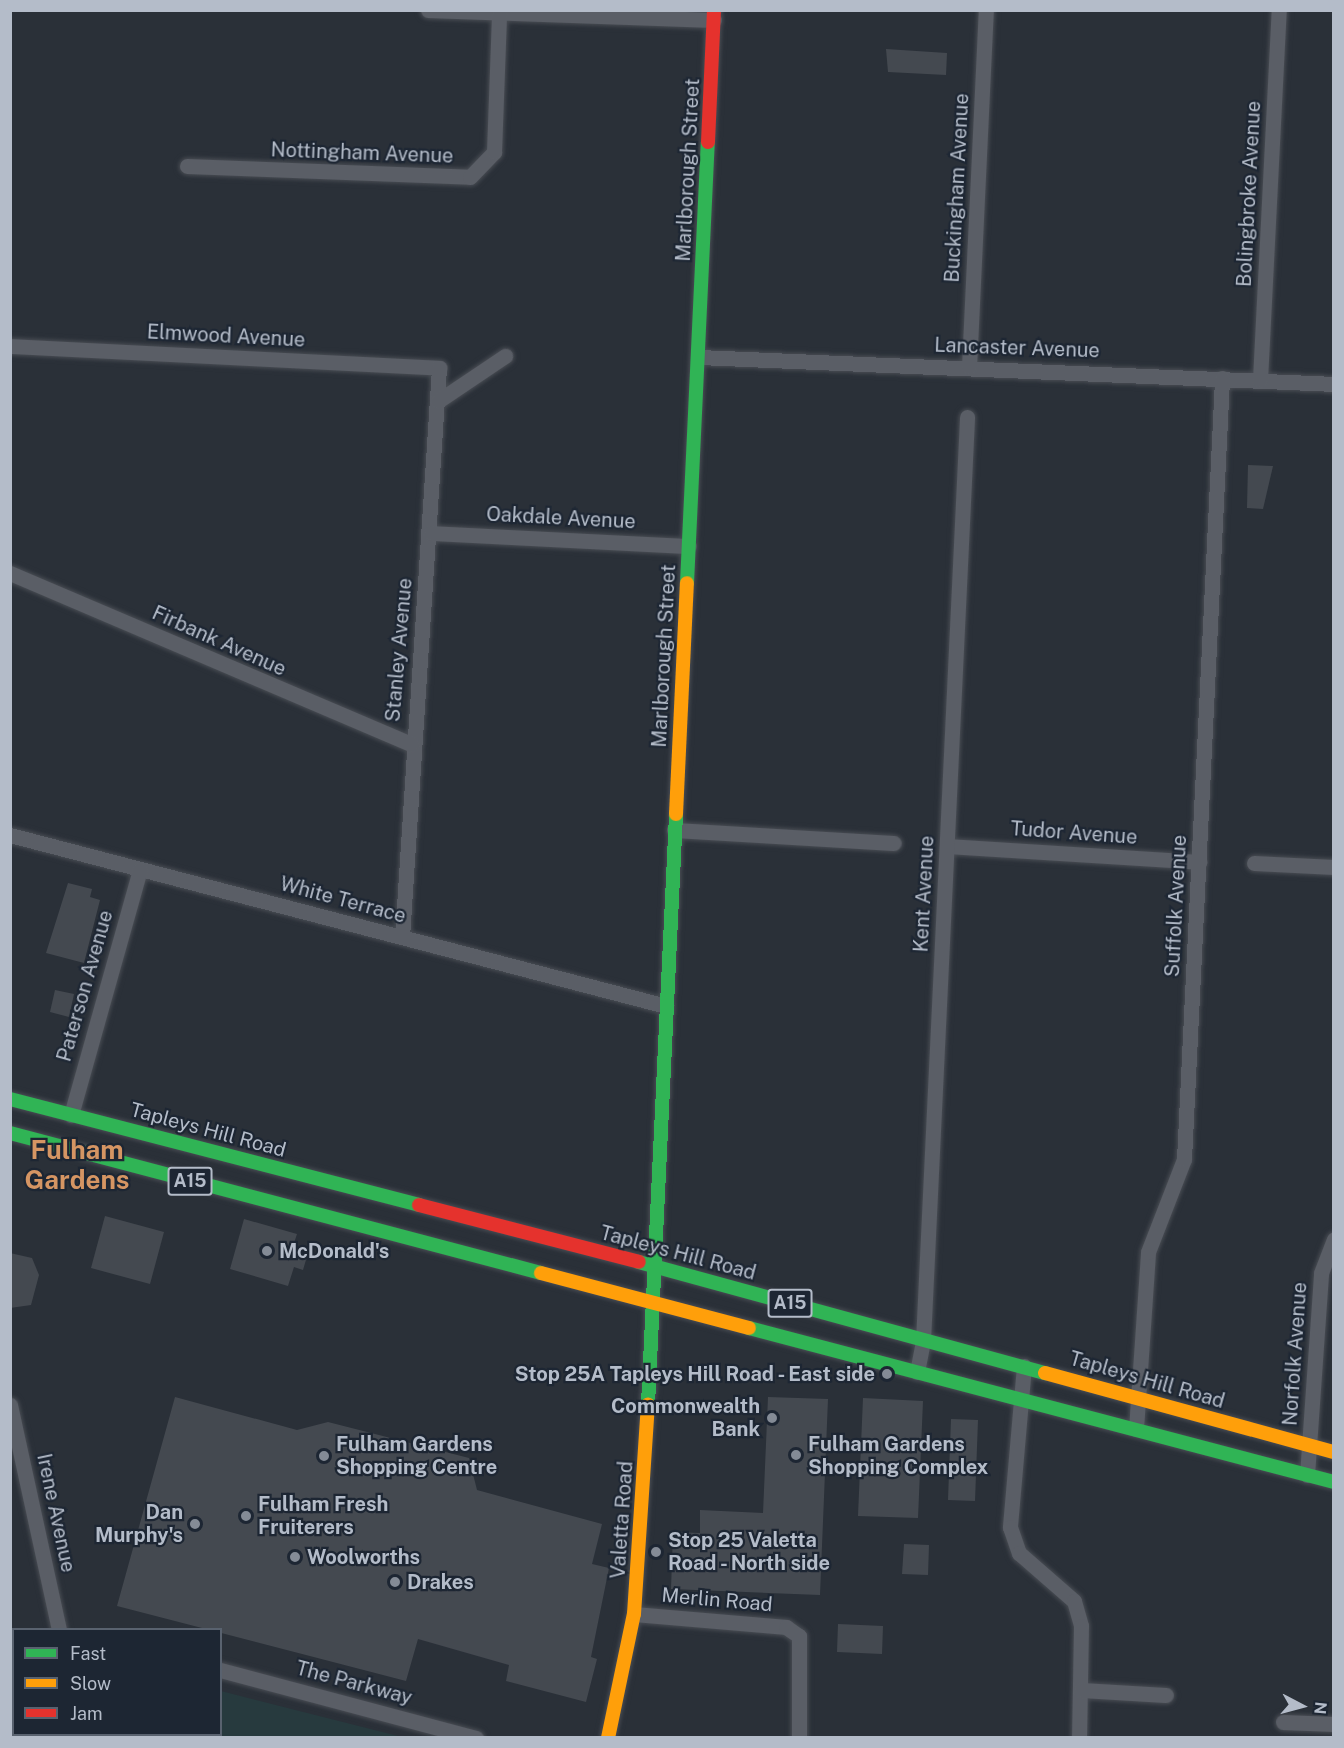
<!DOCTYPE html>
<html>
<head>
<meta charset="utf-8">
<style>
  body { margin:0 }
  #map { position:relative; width:1344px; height:1748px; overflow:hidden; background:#2a3038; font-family:"Public Sans",sans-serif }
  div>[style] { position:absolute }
  .green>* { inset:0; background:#273a3e }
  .building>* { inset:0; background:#444950 }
  .roads { filter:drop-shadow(0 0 2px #484c53) drop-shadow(0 0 2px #484c53) }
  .street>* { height:15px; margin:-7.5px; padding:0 7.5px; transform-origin:7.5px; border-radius:7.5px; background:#5a5e66 }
  .fast>* { height:14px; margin:-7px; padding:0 7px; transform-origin:7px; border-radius:7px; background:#30b455 }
  .slow>* { height:14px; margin:-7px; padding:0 7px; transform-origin:7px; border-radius:7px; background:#ff9f0a }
  .jam>* { height:14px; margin:-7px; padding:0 7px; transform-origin:7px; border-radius:7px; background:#e5322d }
  .dots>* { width:16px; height:16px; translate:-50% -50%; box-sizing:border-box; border:3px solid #1d2633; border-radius:50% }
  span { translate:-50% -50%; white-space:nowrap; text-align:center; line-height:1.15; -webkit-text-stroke:4.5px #1d2633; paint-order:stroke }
  .shield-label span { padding:2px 4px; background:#1d2633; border:2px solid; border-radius:4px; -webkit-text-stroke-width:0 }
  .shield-label { font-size:18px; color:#b4bcc9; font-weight:700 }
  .street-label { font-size:20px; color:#b4bcc9 }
  .poi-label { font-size:20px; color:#b4bcc9; font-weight:700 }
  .left { translate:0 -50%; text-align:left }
  .right { translate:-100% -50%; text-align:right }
  .district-label { font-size:26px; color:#d59563; font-weight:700 }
  .frame { position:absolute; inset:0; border:12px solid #b4bcc9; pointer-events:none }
  .legend { position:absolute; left:12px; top:1628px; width:210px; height:108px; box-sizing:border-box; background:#1d2633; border:2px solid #59626f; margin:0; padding:8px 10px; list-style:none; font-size:18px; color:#b4bcc9 }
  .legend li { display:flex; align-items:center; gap:12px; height:30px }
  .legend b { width:30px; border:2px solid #59626f }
  .north { position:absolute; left:1272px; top:1676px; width:60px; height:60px; -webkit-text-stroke:4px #1d2633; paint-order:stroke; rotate:96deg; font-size:16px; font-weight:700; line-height:24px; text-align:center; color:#b4bcc9 }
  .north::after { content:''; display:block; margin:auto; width:21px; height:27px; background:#b4bcc9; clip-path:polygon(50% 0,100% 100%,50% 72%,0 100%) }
</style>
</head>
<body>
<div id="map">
  <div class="green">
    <div style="clip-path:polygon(221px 1691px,402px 1737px,105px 1737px,220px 1734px)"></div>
  </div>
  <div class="building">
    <div style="clip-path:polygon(886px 49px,947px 53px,946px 75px,888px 72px)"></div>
    <div style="clip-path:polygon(1248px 465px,1273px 466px,1263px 509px,1247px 508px)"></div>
    <div style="clip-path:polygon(68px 883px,92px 889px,90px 897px,100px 900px,84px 963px,46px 953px)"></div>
    <div style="clip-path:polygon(55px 990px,74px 994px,69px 1017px,50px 1012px)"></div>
    <div style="clip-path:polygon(105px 1216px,164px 1232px,150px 1284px,91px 1268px)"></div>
    <div style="clip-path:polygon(244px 1219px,297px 1234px,292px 1249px,308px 1253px,303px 1270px,294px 1267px,288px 1286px,230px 1269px)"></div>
    <div style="clip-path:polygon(10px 1253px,32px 1258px,39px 1275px,31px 1305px,10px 1308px)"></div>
    <div style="clip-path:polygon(175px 1397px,297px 1430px,328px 1422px,469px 1458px,477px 1490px,602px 1524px,592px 1564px,609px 1568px,591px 1657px,597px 1659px,586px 1702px,506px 1681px,509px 1665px,418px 1639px,406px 1681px,117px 1606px)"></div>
    <div style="clip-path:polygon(768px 1397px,828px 1399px,820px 1595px,671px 1589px,673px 1532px,700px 1533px,700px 1510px,763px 1513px)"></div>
    <div style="clip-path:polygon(863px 1398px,923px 1401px,918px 1518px,858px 1516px)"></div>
    <div style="clip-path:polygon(951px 1419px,978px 1420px,975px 1501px,948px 1500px)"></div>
    <div style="clip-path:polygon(904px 1544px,929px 1545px,928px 1575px,902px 1574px)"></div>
    <div style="clip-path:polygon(838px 1624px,883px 1626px,882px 1654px,837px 1652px)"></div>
  </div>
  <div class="roads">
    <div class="street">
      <div style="left:428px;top:10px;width:286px;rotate:2deg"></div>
      <div style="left:187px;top:166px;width:283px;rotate:2.2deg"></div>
      <div style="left:470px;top:177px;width:35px;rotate:-46deg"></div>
      <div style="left:494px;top:152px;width:138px;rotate:-87.9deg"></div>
      <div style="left:10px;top:346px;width:430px;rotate:2.9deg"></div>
      <div style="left:439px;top:368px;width:570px;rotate:93.72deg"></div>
      <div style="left:699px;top:357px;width:636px;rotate:2.43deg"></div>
      <div style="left:969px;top:367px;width:357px;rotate:-87.3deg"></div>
      <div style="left:1260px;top:380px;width:370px;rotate:-87.1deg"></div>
      <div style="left:438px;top:401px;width:81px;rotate:-33.9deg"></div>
      <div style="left:431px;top:533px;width:258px;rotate:2.9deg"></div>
      <div style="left:10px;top:573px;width:436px;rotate:23.1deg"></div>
      <div style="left:674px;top:830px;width:220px;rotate:3.4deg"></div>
      <div style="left:10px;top:835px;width:678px;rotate:14.61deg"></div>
      <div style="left:947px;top:846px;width:253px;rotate:3.6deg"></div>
      <div style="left:1254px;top:863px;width:80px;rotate:2.9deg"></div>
      <div style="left:71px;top:1115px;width:255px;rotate:-74.3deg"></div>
      <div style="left:1024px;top:1366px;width:162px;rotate:95deg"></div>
      <div style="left:1010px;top:1527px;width:28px;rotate:71deg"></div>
      <div style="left:1019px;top:1553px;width:73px;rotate:41.1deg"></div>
      <div style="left:1074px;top:1601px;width:26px;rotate:74deg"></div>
      <div style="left:1081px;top:1626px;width:112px;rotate:91deg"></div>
      <div style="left:917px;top:1372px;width:32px;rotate:-79deg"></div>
      <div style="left:923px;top:1341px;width:925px;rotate:-87.27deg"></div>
      <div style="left:10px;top:1405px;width:230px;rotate:77.7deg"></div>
      <div style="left:1136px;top:1429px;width:177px;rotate:-86.1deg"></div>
      <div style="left:1148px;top:1252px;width:100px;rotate:-68.8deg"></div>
      <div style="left:1184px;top:1159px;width:782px;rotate:-87.21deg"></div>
      <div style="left:1307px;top:1475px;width:202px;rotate:-86deg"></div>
      <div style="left:1321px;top:1273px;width:36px;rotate:-69deg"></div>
      <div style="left:634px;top:1614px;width:153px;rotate:4.9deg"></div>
      <div style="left:786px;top:1627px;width:16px;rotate:35deg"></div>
      <div style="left:799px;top:1636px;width:102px;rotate:90deg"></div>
      <div style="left:220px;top:1670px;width:265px;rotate:14.9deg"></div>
      <div style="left:1081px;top:1690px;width:85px;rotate:3.4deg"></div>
      <div style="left:1283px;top:1722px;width:51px;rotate:2.2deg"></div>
      <div style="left:83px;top:1734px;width:4px;rotate:76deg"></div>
    </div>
    <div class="fast">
      <div style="left:687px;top:583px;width:441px;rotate:-87.3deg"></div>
      <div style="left:10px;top:1099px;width:423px;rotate:14.5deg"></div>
      <div style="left:10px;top:1133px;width:549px;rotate:14.77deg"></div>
      <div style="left:639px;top:1262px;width:421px;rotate:15.3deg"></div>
      <div style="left:749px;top:1328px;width:605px;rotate:14.75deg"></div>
      <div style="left:648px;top:1404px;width:591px;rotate:-87.28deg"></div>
    </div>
    <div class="slow">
      <div style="left:676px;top:814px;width:231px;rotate:-87.3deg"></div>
      <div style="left:541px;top:1273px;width:215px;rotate:14.8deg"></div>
      <div style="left:1045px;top:1373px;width:300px;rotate:15.3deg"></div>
      <div style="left:608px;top:1738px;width:127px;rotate:-78.2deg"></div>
      <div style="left:634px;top:1614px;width:210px;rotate:-86.2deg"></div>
    </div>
    <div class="jam">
      <div style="left:708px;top:142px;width:132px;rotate:-87.4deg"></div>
      <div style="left:419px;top:1205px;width:227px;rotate:14.5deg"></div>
    </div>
  </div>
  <div class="dots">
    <div style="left:267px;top:1251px;background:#848b96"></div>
    <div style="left:887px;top:1374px;background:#848b96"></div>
    <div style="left:772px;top:1418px;background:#848b96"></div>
    <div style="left:796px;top:1455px;background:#848b96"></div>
    <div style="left:324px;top:1456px;background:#848b96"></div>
    <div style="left:246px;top:1516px;background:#848b96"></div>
    <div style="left:195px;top:1524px;background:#848b96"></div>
    <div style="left:656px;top:1552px;background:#848b96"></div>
    <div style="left:295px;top:1557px;background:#848b96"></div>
    <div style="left:395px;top:1582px;background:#848b96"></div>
  </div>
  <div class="shield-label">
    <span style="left:190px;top:1181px">A15</span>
    <span style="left:790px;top:1303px">A15</span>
  </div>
  <div class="street-label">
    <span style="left:362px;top:153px;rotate:2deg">Nottingham Avenue</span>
    <span style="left:688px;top:170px;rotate:-87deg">Marlborough Street</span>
    <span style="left:957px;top:188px;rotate:-87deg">Buckingham Avenue</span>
    <span style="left:1249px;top:194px;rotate:-87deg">Bolingbroke Avenue</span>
    <span style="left:226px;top:336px;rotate:3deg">Elmwood Avenue</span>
    <span style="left:1017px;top:348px;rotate:2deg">Lancaster Avenue</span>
    <span style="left:561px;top:518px;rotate:3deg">Oakdale Avenue</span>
    <span style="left:219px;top:641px;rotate:24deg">Firbank Avenue</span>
    <span style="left:399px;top:650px;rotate:-85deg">Stanley Avenue</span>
    <span style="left:664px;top:656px;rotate:-87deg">Marlborough Street</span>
    <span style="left:1074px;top:833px;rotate:4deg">Tudor Avenue</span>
    <span style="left:924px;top:894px;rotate:-87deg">Kent Avenue</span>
    <span style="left:343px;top:900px;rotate:15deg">White Terrace</span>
    <span style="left:1176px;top:906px;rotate:-87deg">Suffolk Avenue</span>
    <span style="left:85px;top:986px;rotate:-74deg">Paterson Avenue</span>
    <span style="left:208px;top:1130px;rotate:15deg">Tapleys Hill Road</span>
    <span style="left:678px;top:1253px;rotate:15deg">Tapleys Hill Road</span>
    <span style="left:1295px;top:1354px;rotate:-86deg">Norfolk Avenue</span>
    <span style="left:1147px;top:1380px;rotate:16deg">Tapleys Hill Road</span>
    <span style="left:56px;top:1513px;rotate:78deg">Irene Avenue</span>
    <span style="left:622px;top:1520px;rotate:-86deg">Valetta Road</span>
    <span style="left:717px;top:1600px;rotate:5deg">Merlin Road</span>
    <span style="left:354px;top:1683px;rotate:15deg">The Parkway</span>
  </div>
  <div class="poi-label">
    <span class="left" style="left:279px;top:1251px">McDonald's</span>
    <span class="right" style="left:875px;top:1374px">Stop 25A Tapleys Hill Road - East side</span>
    <span class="right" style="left:760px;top:1418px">Commonwealth<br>Bank</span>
    <span class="left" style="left:336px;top:1456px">Fulham Gardens<br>Shopping Centre</span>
    <span class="left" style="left:808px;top:1456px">Fulham Gardens<br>Shopping Complex</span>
    <span class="left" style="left:258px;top:1516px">Fulham Fresh<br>Fruiterers</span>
    <span class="right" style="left:183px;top:1524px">Dan<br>Murphy's</span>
    <span class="left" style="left:668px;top:1552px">Stop 25 Valetta<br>Road - North side</span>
    <span class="left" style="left:307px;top:1557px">Woolworths</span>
    <span class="left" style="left:407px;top:1582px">Drakes</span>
  </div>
  <div class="district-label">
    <span style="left:77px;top:1165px">Fulham<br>Gardens</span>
  </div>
  <div class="frame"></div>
  <ul class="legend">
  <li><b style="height:8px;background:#30b455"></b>Fast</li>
  <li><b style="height:8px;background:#ff9f0a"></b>Slow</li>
  <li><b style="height:8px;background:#e5322d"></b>Jam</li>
  </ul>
  <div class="north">N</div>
</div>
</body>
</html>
